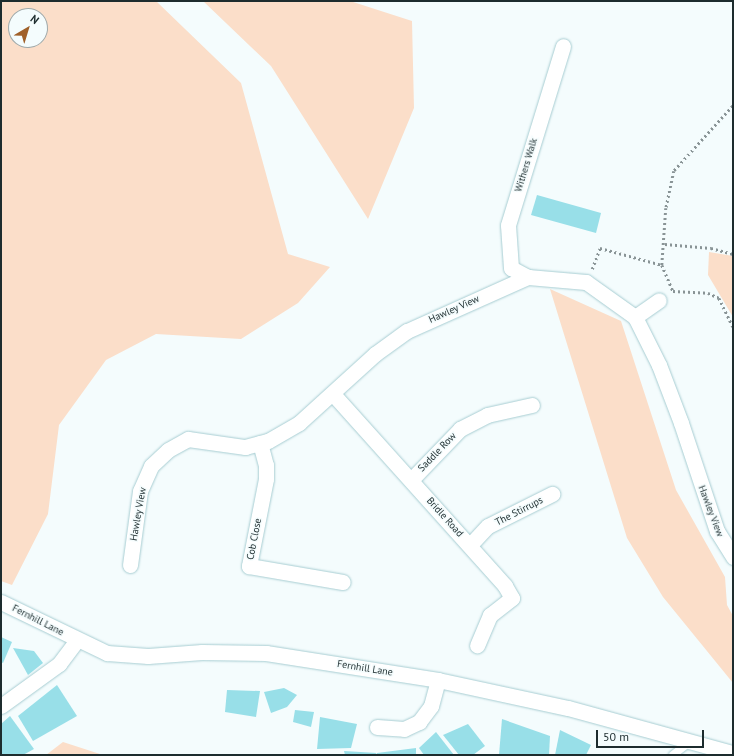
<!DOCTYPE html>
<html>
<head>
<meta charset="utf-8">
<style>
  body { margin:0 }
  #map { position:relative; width:734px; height:756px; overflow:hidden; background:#f4fcfd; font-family:"PT Sans",sans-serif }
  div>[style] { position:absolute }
  .green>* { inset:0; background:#fbdec9 }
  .building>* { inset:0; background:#98dfe8 }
  .path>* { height:2.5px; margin-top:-1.25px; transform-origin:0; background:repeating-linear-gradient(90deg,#899496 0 2px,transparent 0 5px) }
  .roads { filter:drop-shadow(0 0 1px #a7cdd2) drop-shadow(0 0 1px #a7cdd2) }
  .service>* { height:8px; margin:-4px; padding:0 4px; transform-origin:4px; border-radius:4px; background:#fff }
  .minor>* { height:15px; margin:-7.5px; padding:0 7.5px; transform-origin:7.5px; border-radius:7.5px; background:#fff }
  span { translate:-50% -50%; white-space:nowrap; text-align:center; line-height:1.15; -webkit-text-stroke:3px #f4fcfd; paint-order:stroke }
  .street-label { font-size:10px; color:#1d2c2e }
  .frame { position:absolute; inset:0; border:2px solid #1d2c2e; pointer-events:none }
  .north { position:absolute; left:8px; top:8px; width:40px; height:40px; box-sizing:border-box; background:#f4fcfd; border:1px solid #9ea9aa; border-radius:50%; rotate:38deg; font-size:11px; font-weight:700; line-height:16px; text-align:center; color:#1d2c2e }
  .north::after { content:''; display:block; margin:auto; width:14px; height:18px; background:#a06029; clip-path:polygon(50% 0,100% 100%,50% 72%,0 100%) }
  .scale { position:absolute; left:596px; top:730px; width:108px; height:18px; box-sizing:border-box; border:2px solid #1d2c2e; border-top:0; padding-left:5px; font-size:12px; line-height:14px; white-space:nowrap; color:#1d2c2e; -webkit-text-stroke:3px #f4fcfd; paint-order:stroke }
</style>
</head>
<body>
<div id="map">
  <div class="green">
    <div style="clip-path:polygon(evenodd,1px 1px,156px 1px,241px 83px,288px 254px,330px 267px,298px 303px,241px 339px,156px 334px,106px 360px,59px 425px,48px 514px,12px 585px,1px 581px,1px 1px,16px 16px,40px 16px,40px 40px,16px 40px,16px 16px)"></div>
    <div style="clip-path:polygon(203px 1px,350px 1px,412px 21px,414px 108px,368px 219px,271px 66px)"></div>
    <div style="clip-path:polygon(709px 252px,733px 256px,733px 317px,708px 275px)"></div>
    <div style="clip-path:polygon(550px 289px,621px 321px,676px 490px,725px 577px,727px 605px,733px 616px,733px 683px,663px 597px,627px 538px)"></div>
    <div style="clip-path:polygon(63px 742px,103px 755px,46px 755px)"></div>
  </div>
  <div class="building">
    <div style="clip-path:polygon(537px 195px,601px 213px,596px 233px,531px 215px)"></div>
    <div style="clip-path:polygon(1px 637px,12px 642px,3px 663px,1px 662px)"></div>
    <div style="clip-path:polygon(13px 648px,34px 651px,43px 663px,28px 675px)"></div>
    <div style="clip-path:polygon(57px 685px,77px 716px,33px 741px,18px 716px)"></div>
    <div style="clip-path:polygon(284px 688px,297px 695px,287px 707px,271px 713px,264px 692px)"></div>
    <div style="clip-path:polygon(227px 690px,260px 691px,256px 717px,225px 712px)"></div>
    <div style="clip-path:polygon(295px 710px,314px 712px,311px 727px,293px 722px)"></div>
    <div style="clip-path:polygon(10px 716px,34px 749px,23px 755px,1px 755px,1px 724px)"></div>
    <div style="clip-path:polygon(320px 717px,357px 724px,351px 748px,317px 749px)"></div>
    <div style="clip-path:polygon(502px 719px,550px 736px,549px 755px,499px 755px)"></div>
    <div style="clip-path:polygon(468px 724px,485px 746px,473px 755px,459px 755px,443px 735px)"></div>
    <div style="clip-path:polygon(560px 730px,591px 745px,586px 755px,555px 755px)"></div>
    <div style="clip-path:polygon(436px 732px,454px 755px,424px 755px,419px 748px)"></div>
    <div style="clip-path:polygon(416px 748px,416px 755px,377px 755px,377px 753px,374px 755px,345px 755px,344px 751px,377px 753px)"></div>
  </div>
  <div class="path">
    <div style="left:733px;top:106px;width:88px;rotate:132.2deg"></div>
    <div style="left:674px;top:171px;width:38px;rotate:102deg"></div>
    <div style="left:666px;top:208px;width:57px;rotate:94deg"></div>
    <div style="left:662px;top:265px;width:28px;rotate:67deg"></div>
    <div style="left:673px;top:291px;width:35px;rotate:3deg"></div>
    <div style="left:708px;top:293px;width:12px;rotate:24deg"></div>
    <div style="left:719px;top:298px;width:32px;rotate:64deg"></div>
    <div style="left:665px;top:244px;width:46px;rotate:5deg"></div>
    <div style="left:711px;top:248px;width:23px;rotate:15deg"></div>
    <div style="left:592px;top:269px;width:22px;rotate:-69deg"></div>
    <div style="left:600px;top:248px;width:64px;rotate:15.3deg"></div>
  </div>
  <div class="roads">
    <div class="service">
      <div style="left:673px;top:755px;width:23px;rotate:-38deg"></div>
    </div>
    <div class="minor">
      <div style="left:528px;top:277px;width:19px;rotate:-152deg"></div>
      <div style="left:511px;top:268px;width:43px;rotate:-94deg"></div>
      <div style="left:508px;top:225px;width:187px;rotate:-72.9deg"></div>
      <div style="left:635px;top:317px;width:29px;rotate:-35deg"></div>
      <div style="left:333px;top:394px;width:258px;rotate:48.1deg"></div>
      <div style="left:505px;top:586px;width:14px;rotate:60deg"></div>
      <div style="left:512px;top:598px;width:28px;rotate:142deg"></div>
      <div style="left:490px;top:615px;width:33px;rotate:113deg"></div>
      <div style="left:260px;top:443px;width:23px;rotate:75deg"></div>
      <div style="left:266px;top:465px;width:14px;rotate:90deg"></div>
      <div style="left:266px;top:479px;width:89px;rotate:101.1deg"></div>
      <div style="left:249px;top:566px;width:95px;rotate:9.7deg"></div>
      <div style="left:411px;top:480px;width:71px;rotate:-46.1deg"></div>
      <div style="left:460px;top:429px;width:30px;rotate:-27deg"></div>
      <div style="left:487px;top:415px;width:46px;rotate:-12.5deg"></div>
      <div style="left:470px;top:545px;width:26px;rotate:-47deg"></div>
      <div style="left:488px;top:526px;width:72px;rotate:-26.6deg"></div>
      <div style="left:130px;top:565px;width:75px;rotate:-82.3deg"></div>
      <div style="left:140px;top:491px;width:27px;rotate:-66deg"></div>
      <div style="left:151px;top:466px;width:23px;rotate:-43deg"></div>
      <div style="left:168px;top:450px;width:23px;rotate:-29deg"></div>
      <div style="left:188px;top:439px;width:58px;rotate:8deg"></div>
      <div style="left:245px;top:447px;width:24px;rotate:-15deg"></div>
      <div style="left:268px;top:441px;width:36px;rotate:-30deg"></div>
      <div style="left:299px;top:423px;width:103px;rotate:-42.2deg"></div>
      <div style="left:375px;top:354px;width:39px;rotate:-36deg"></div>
      <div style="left:407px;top:331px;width:133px;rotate:-24.1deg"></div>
      <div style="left:528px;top:277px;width:58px;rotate:4.9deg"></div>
      <div style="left:586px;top:282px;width:60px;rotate:35.5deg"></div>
      <div style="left:635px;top:317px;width:54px;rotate:63.4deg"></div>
      <div style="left:659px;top:365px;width:62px;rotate:69.2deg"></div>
      <div style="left:681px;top:423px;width:114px;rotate:71.6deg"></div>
      <div style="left:717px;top:531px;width:31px;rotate:58deg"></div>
      <div style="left:1px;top:602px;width:118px;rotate:25.7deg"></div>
      <div style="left:107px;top:653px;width:41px;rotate:4.2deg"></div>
      <div style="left:148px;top:656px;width:54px;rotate:-4.2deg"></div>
      <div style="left:202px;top:652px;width:64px;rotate:0.9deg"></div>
      <div style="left:266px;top:653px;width:174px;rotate:8.9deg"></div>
      <div style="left:438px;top:680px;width:133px;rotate:12.2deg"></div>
      <div style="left:568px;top:708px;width:171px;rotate:15.3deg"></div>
      <div style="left:1px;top:706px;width:72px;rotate:-35.9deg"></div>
      <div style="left:59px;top:664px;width:30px;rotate:-53deg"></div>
      <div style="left:377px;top:727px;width:27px;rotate:4deg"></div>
      <div style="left:404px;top:729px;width:17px;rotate:-25deg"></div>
      <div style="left:419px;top:722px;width:20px;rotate:-53deg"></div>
      <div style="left:431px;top:706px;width:27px;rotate:-75deg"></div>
    </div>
  </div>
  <div class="street-label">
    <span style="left:526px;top:165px;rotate:-73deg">Withers Walk</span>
    <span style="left:454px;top:309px;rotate:-24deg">Hawley View</span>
    <span style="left:437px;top:452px;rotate:-46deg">Saddle Row</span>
    <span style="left:519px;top:511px;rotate:-27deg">The Stirrups</span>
    <span style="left:711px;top:511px;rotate:69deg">Hawley View</span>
    <span style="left:138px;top:514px;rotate:-80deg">Hawley View</span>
    <span style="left:445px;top:517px;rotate:48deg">Bridle Road</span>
    <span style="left:254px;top:539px;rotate:-79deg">Cob Close</span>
    <span style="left:38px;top:620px;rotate:27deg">Fernhill Lane</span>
    <span style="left:365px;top:668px;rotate:9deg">Fernhill Lane</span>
  </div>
  <div class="frame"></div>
  <div class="north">N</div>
  <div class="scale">50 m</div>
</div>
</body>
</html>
